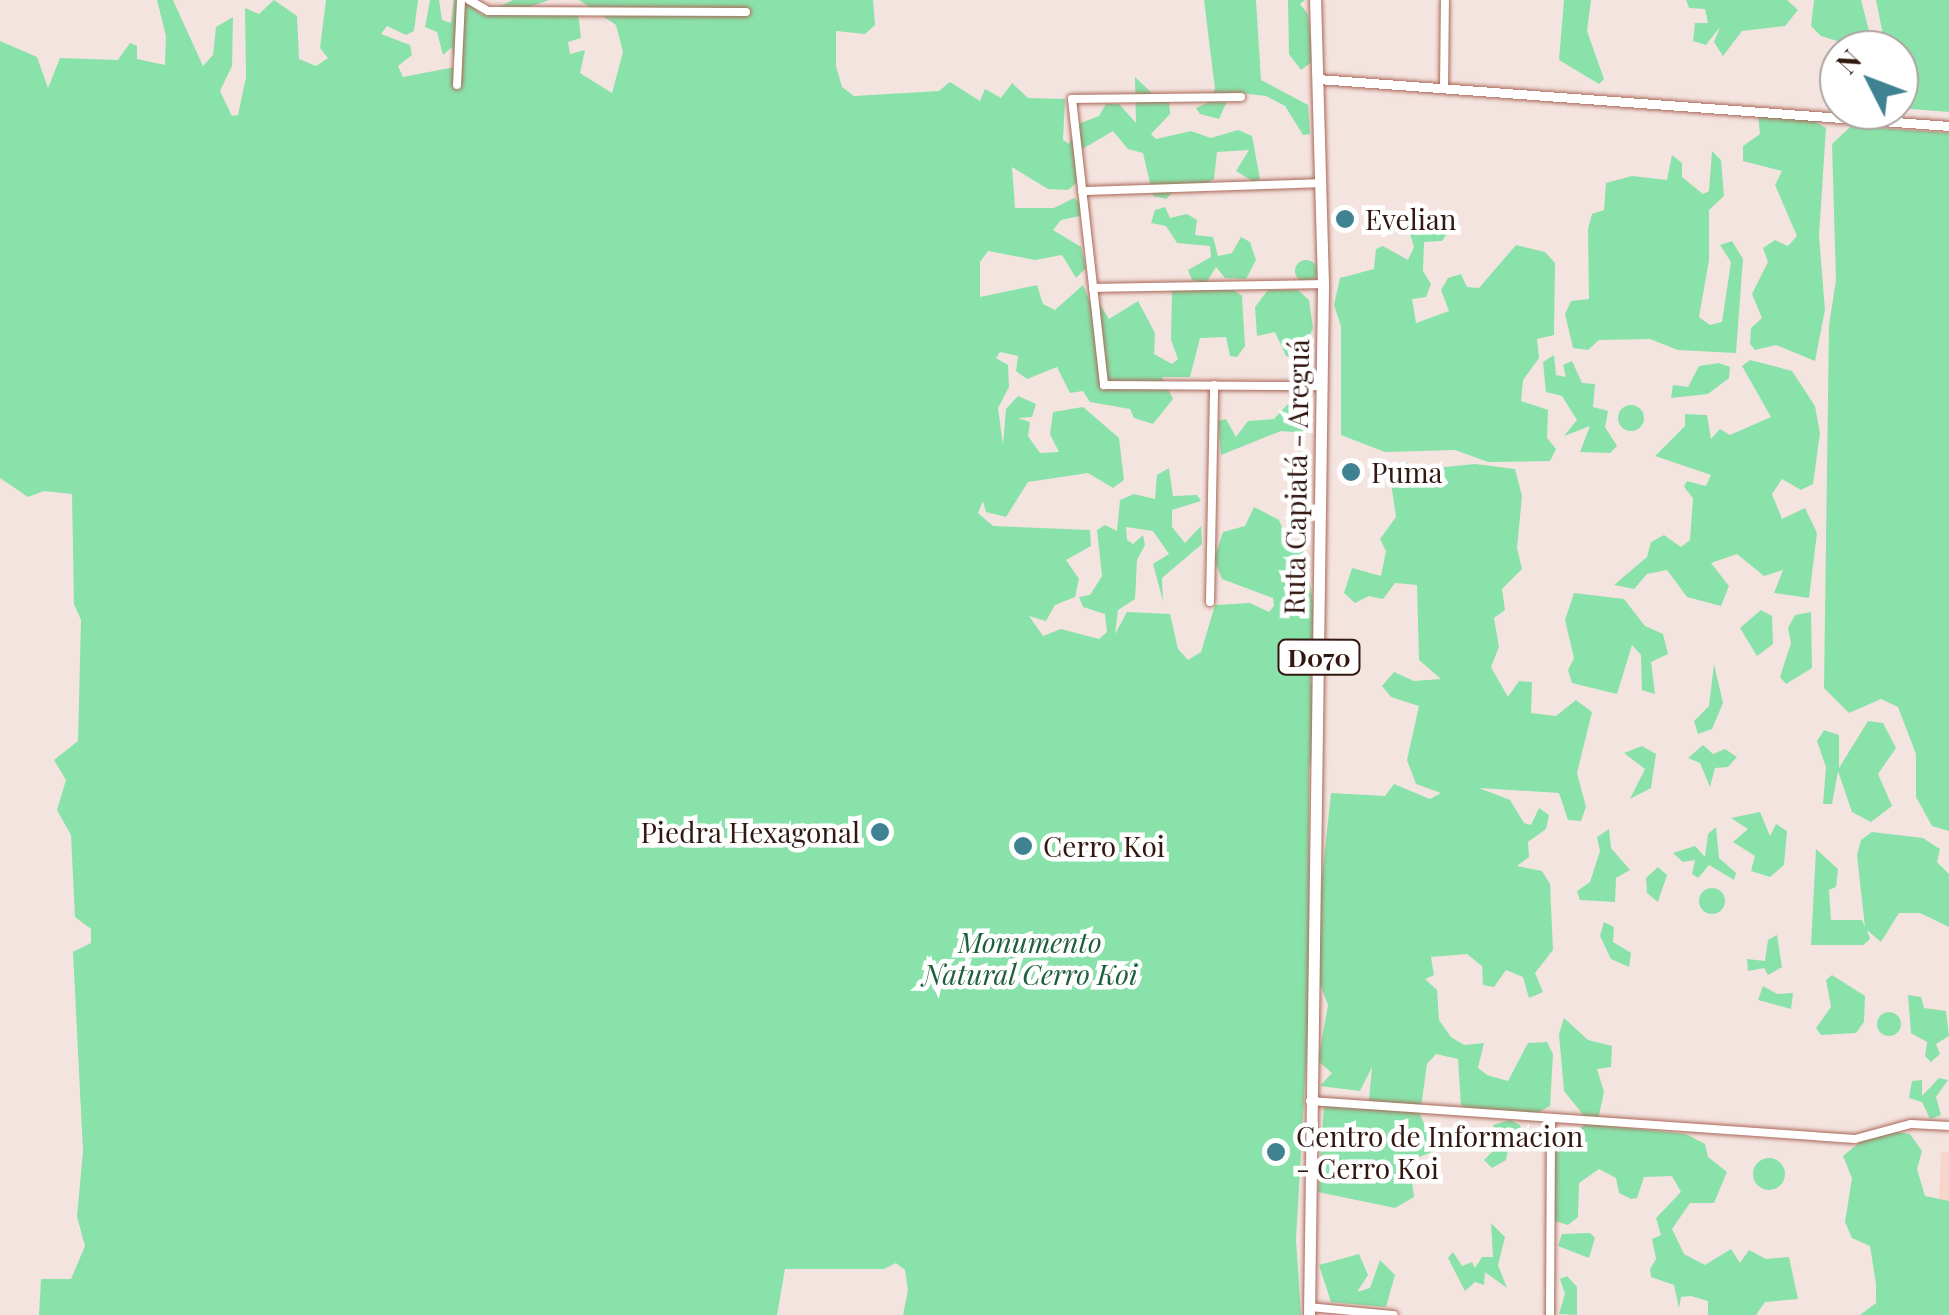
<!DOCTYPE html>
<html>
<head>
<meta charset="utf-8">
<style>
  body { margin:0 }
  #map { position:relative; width:1949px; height:1315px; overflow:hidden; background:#f4e4e0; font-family:"Playfair Display",serif }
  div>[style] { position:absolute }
  .built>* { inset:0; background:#f7d5cb }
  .green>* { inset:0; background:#89e2aa }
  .round { border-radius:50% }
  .roads { filter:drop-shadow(0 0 2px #aa6756) drop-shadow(0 0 2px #aa6756) }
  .minor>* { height:8px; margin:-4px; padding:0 4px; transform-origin:4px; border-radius:4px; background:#fff }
  .tertiary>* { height:9px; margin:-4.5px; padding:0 4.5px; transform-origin:4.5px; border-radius:4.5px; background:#fff }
  .primary>* { height:11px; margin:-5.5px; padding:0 5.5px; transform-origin:5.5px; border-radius:5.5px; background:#fff }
  .dots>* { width:28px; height:28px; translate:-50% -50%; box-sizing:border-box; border:5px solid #fff; border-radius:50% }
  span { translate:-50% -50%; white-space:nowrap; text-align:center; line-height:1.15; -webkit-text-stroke:9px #fff; paint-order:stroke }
  .shield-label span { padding:2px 8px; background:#fff; border:2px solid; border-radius:8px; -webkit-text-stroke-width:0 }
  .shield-label { font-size:25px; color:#331811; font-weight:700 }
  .poi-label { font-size:28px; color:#331811 }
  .left { translate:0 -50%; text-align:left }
  .right { translate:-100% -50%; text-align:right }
  .street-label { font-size:28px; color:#331811 }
  .park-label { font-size:28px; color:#1d5f3a; font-style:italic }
  .north { position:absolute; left:1819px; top:30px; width:100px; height:100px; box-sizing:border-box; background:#fff; border:2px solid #ada3a0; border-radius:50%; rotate:312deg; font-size:28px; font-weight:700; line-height:40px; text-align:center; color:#331811 }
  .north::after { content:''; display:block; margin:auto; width:35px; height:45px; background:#3f8292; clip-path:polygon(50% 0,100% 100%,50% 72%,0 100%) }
</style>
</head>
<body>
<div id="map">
  <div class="built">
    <div style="clip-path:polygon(1941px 1152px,1949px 1152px,1949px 1226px,1938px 1226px)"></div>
  </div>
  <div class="green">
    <div style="clip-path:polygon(157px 0,173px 0,203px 66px,213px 55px,216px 27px,233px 17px,232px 66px,220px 91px,232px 116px,238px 115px,246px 77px,245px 8px,259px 14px,274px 0,297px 16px,299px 59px,316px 66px,328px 58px,320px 48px,326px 0,418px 0,414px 31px,406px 35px,387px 26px,381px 34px,410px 45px,412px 55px,398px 66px,403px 77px,455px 67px,452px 47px,443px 55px,437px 32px,425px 27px,430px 0,439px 0,442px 20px,451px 23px,454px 0,465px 0,482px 15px,513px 0,549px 0,521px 10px,524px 15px,578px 13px,581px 38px,568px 42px,570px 54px,585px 50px,580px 73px,612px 93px,623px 52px,616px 25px,579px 0,873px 0,875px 25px,865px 34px,836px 31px,836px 66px,842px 87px,854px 96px,939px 91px,950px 82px,980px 101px,985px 89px,1001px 98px,1012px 83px,1028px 98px,1065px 99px,1063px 140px,1069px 144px,1078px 124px,1099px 116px,1106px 104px,1119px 104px,1136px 123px,1135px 77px,1155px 96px,1169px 99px,1170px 114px,1151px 134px,1156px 139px,1191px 131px,1211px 138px,1238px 130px,1252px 136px,1260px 179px,1254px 182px,1236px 171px,1249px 150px,1217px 152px,1214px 179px,1201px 186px,1181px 184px,1166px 199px,1153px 196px,1143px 153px,1128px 149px,1113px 131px,1074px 154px,1079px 181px,1068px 190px,1048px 189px,1012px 167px,1015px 208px,1054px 208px,1074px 198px,1080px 203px,1080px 216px,1061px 220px,1053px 230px,1081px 247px,1086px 268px,1076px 278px,1062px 255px,1035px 260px,988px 251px,980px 262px,980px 297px,1037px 285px,1043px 304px,1055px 310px,1083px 285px,1091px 304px,1099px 303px,1109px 319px,1138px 301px,1155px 333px,1154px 354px,1172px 364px,1178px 359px,1171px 340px,1172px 291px,1231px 288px,1242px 296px,1245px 346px,1237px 357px,1230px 356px,1226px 337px,1200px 338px,1190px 377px,1162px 377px,1173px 399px,1153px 424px,1134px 418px,1130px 409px,1090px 402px,1083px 391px,1070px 393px,1057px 367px,1027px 379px,1016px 371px,1018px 356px,1000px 352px,996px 358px,1008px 365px,1009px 387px,998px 408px,1003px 445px,1006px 409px,1018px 396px,1036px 404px,1032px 417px,1018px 418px,1030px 422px,1028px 436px,1040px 453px,1059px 452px,1050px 434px,1053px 412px,1083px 407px,1119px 438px,1124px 480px,1113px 488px,1088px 473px,1028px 482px,1006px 517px,986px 512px,983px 501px,978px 513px,993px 526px,1090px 530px,1091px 546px,1066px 560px,1079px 579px,1075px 597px,1055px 605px,1046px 621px,1029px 616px,1043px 636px,1061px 629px,1099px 639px,1107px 632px,1105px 614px,1083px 607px,1079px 597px,1090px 595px,1102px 576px,1097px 530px,1105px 525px,1117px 531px,1120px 500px,1134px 494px,1155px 499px,1157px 475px,1169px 468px,1173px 496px,1197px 495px,1201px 501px,1172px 510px,1172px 527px,1185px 543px,1201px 526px,1202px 544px,1162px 578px,1163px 601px,1153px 564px,1169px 554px,1153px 531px,1126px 527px,1127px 540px,1133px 544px,1143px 535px,1145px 545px,1137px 560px,1135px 599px,1118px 610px,1115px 634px,1127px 612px,1170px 614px,1178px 649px,1188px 660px,1201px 652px,1215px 605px,1250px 603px,1269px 612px,1274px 606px,1273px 598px,1222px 579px,1214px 559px,1223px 532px,1245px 526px,1254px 507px,1279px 520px,1287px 539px,1304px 550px,1317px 627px,1311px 682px,1322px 708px,1309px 769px,1309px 1011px,1296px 1240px,1301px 1315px,903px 1315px,908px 1290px,905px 1270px,896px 1263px,884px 1269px,785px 1269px,777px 1315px,39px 1315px,41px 1279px,71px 1279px,85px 1246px,77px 1217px,83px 1151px,73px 952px,91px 943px,91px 929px,75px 917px,71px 835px,57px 810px,66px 780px,54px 760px,78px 741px,81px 620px,74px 604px,72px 494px,44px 491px,28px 497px,0 478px,0 41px,37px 57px,48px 88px,60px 58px,118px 60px,130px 43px,137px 46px,137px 59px,165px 65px,166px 36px)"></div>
    <div style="clip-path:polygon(1204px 0,1256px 0,1261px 80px,1308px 105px,1310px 134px,1303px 135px,1285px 106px,1266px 96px,1231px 92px,1219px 119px,1200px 114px,1196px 108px,1209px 102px,1215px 89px)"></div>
    <div style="clip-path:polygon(1288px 0,1305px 0,1300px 4px,1308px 14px,1313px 61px,1301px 70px,1289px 54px)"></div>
    <div style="clip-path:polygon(1564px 0,1591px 0,1587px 31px,1604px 79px,1599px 84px,1559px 60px)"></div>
    <div style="clip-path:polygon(1686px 0,1787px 0,1798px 10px,1785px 26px,1742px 31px,1723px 56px,1714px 42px,1720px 27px,1706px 45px,1693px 41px,1695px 23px,1708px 23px,1705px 9px,1689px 8px)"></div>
    <div style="clip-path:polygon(1814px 0,1861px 0,1874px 50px,1840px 50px,1837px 41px,1821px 36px,1811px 26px)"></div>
    <div style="clip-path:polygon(1876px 0,1949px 0,1949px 112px,1899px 108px,1899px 50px,1886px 50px)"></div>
    <div style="clip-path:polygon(1758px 115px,1804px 115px,1826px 128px,1819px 236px,1825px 310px,1815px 361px,1776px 345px,1755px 350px,1750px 344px,1751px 328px,1762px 318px,1752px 294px,1768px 262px,1763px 248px,1775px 240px,1788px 246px,1797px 236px,1775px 185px,1782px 171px,1743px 161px,1743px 146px,1760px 134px)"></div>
    <div style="clip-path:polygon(1851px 126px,1949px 133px,1949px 831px,1932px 826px,1916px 797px,1916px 754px,1898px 707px,1881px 699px,1849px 713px,1824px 688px,1829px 325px,1836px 280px,1832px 144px)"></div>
    <div style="clip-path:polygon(1712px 151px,1721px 160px,1724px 196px,1709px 210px,1709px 260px,1699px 317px,1710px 325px,1722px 322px,1731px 262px,1720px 245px,1732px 241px,1743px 259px,1736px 353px,1678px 350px,1650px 339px,1599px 340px,1588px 350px,1573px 348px,1565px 314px,1571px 301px,1589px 299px,1588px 229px,1592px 214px,1604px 210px,1606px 183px,1632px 176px,1667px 180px,1672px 155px,1682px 163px,1682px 177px,1703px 194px,1709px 191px)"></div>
    <div style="clip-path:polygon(1165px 207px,1170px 218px,1187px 214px,1197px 220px,1195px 235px,1213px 237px,1218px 256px,1232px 253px,1241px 237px,1250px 242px,1256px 260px,1246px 279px,1225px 278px,1216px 267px,1206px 283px,1192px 280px,1188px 270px,1211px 257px,1210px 246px,1177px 243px,1166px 226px,1151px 223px,1155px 210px)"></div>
    <div style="clip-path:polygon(1436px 216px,1450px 229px,1442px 241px,1424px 242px,1423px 271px,1431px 284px,1426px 297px,1412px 299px,1416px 323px,1449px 311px,1441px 290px,1448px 278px,1461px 274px,1467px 287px,1479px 288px,1516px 245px,1545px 252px,1555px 263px,1554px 335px,1537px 339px,1539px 358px,1523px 380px,1521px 401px,1548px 410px,1547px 438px,1556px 449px,1550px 461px,1488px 462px,1455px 450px,1385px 452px,1341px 435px,1341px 326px,1334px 305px,1340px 278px,1374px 269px,1376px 249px,1383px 246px,1408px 260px,1414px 247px,1410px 234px,1424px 234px)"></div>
    <div class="round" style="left:1295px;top:260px;width:22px;height:22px"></div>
    <div style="clip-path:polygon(1268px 290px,1298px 290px,1309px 300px,1313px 328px,1300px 359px,1286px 356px,1275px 332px,1257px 336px,1255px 307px)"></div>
    <div style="clip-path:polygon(1554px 355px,1556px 375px,1566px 377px,1563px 365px,1572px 361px,1582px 383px,1595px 384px,1593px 407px,1608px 411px,1605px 427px,1617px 446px,1610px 453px,1580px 452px,1590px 426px,1564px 436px,1577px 420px,1562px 396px,1546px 392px,1543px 362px)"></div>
    <div style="clip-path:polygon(1750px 360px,1792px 371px,1815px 406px,1820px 433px,1813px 484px,1801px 490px,1782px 479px,1772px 494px,1782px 519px,1805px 508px,1817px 533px,1809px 598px,1774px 593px,1783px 570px,1764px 576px,1737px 554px,1711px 563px,1729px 586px,1721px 606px,1687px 597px,1667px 570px,1647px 574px,1634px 589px,1614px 585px,1647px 557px,1651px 542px,1664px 535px,1681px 547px,1690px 540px,1693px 498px,1684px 487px,1687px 481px,1706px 486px,1711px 475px,1655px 456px,1685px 426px,1685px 414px,1707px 415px,1711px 439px,1720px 429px,1730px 435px,1771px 417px,1742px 366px)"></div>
    <div style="clip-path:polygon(1719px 363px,1730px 367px,1729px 378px,1708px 394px,1671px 398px,1673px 385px,1688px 387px,1699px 366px)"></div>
    <div style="clip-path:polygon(1288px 404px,1309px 422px,1306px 433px,1281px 431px,1221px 455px,1218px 421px,1226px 419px,1236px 437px,1248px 421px,1274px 419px)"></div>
    <div class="round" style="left:1618px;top:405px;width:26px;height:26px"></div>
    <div style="clip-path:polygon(1405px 462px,1425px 469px,1475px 464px,1515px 469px,1522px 496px,1517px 548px,1522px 569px,1502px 589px,1505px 610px,1494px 618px,1499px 647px,1491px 667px,1508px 697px,1519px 681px,1532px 682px,1531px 713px,1556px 716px,1576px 700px,1592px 712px,1577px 773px,1586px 807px,1581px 821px,1568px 820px,1559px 793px,1479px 788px,1510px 800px,1524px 823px,1531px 825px,1539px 808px,1549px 815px,1546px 829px,1528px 842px,1529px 857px,1517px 866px,1542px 871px,1550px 884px,1553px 950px,1535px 973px,1543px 992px,1529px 998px,1523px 977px,1506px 970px,1494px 987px,1483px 985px,1482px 966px,1467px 954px,1431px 957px,1434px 975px,1425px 979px,1437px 990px,1439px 1020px,1451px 1037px,1464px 1045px,1484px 1043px,1478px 1068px,1487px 1075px,1508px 1081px,1528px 1043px,1547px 1042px,1553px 1054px,1550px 1106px,1528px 1118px,1461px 1106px,1458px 1059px,1436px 1054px,1427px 1064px,1420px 1115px,1437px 1150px,1409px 1161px,1414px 1197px,1395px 1208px,1318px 1192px,1324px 1106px,1386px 1110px,1369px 1100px,1372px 1067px,1360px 1091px,1320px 1086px,1332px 1073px,1318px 1061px,1328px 1005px,1318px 979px,1317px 926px,1331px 793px,1385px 796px,1394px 784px,1430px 799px,1441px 793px,1416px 784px,1407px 760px,1419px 706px,1391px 697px,1382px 686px,1394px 672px,1414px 681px,1441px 679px,1419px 660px,1417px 585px,1395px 583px,1383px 599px,1369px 596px,1355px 603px,1344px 593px,1352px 568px,1381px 576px,1386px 551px,1380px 539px,1396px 517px,1390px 475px)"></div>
    <div style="clip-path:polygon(1574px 593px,1624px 599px,1645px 626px,1663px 634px,1668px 654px,1651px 662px,1655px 694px,1642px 690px,1641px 655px,1632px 645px,1617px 694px,1572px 683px,1568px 670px,1574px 658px,1565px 620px)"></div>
    <div style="clip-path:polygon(1761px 610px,1772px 616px,1773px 644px,1757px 656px,1740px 628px)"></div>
    <div style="clip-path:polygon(1811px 612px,1812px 668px,1786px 684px,1780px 677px,1791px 643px,1788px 628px,1795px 615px)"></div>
    <div style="clip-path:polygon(1714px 664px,1723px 703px,1712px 729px,1698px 734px,1694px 721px,1709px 706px)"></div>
    <div style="clip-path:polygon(1868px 721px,1883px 723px,1896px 748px,1878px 774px,1892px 806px,1871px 822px,1852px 812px,1838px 771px,1832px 804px,1823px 804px,1826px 767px,1817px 741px,1824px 730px,1839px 735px,1839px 768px)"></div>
    <div style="clip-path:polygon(1703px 745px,1713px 754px,1725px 749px,1737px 757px,1728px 767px,1715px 768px,1710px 787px,1700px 763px,1688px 758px)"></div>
    <div style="clip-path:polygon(1642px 746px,1656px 754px,1651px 788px,1630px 799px,1645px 769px,1624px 753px)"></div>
    <div style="clip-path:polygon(1760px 812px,1770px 836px,1776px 824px,1787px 831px,1784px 865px,1770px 877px,1751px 871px,1755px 856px,1733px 842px,1748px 829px,1731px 818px)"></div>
    <div style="clip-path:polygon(1716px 827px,1719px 858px,1736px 873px,1734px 880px,1709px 865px,1698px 878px,1692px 874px,1695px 860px,1683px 862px,1673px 853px,1695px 846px,1705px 857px,1708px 834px)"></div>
    <div style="clip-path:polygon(1609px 829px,1611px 848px,1630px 870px,1616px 878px,1615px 902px,1580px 900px,1577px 891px,1590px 882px,1600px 851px,1597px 837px)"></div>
    <div style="clip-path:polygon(1872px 832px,1923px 838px,1940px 849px,1937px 862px,1949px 874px,1949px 927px,1920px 913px,1899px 913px,1881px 942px,1867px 930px,1870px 939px,1863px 945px,1811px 945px,1816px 849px,1838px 869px,1836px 887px,1829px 890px,1831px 920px,1862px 920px,1865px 927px,1857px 855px,1861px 840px)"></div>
    <div style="clip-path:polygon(1658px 867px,1667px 875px,1658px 902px,1647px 893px,1646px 878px)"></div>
    <div class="round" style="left:1699px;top:888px;width:26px;height:26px"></div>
    <div style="clip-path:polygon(1604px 922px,1614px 927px,1613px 942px,1631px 953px,1629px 967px,1611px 959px,1600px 936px)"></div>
    <div style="clip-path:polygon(1777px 935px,1782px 967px,1768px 975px,1764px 968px,1748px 971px,1747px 959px,1765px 961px,1768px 940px)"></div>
    <div style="clip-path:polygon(1832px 975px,1865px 996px,1864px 1022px,1856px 1033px,1821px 1035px,1816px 1028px,1831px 1007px,1826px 980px)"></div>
    <div style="clip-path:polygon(1763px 986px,1777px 994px,1793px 993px,1791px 1009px,1758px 1000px)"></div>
    <div style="clip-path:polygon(1908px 995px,1921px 997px,1924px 1008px,1946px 1011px,1949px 1036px,1936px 1044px,1940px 1054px,1931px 1062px,1925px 1056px,1927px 1042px,1911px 1033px)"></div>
    <div class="round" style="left:1877px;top:1012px;width:24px;height:24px"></div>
    <div style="clip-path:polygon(1564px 1018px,1588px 1040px,1612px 1046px,1611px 1067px,1597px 1069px,1604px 1092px,1597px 1125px,1686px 1134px,1705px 1144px,1708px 1157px,1727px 1172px,1714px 1203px,1690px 1203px,1672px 1229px,1684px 1254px,1705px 1265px,1731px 1249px,1740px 1263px,1749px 1250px,1766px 1259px,1789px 1257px,1798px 1299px,1765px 1302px,1756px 1315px,1708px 1315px,1708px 1301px,1691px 1296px,1681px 1297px,1679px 1308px,1674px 1285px,1651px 1277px,1650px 1269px,1656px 1259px,1652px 1239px,1661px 1235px,1656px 1218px,1681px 1192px,1672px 1176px,1644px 1177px,1637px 1198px,1631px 1199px,1619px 1193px,1616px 1178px,1599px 1169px,1579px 1183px,1578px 1217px,1568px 1225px,1555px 1221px,1555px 1155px,1561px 1142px,1589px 1122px,1564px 1091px,1559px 1034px)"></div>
    <div style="clip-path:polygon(1939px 1078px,1948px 1080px,1936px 1097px,1941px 1115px,1930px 1119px,1922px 1102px,1909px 1098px,1912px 1081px,1922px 1080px,1922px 1096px)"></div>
    <div style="clip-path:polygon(1510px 1120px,1520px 1125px,1524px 1138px,1509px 1145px,1506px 1160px,1492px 1168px,1484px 1160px,1500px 1144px,1493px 1125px)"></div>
    <div style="clip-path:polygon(1876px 1129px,1910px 1134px,1922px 1151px,1917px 1169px,1925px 1196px,1949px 1201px,1949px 1315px,1860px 1315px,1876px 1303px,1876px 1284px,1870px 1246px,1852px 1238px,1845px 1222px,1852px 1178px,1843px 1156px)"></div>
    <div class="round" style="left:1753px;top:1158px;width:32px;height:32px"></div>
    <div style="clip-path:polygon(1491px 1223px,1505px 1237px,1498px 1265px,1507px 1288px,1485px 1272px,1484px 1285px,1475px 1282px,1465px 1291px,1448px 1258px,1453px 1252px,1462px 1266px,1472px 1262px,1475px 1268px,1482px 1257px,1493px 1257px)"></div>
    <div style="clip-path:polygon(1590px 1233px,1595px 1238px,1589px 1258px,1558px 1246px,1562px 1234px)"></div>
    <div style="clip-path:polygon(1359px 1254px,1368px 1275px,1357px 1292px,1370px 1288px,1380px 1260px,1395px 1275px,1386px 1307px,1331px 1302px,1319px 1265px)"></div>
    <div style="clip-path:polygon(1567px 1276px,1577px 1287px,1577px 1315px,1559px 1314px,1565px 1294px,1560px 1279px)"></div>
  </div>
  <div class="roads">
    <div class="minor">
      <div style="left:469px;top:0;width:22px;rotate:30deg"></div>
      <div style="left:488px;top:11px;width:258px;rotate:0.2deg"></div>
      <div style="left:457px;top:85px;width:85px;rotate:-87.3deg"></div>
      <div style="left:1444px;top:89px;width:89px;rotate:-89.4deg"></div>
      <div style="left:1241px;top:97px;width:169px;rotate:179.3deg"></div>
      <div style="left:1072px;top:99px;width:288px;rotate:83.6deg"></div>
      <div style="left:1104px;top:385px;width:218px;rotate:0.3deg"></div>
      <div style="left:1082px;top:191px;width:239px;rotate:-1.9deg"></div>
      <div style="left:1093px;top:288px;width:230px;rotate:-1deg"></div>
      <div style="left:1210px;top:602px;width:217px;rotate:-88.9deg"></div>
      <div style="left:1310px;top:1101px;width:546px;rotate:3.99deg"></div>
      <div style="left:1855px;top:1139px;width:58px;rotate:-15deg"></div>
      <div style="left:1911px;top:1124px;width:38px;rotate:3deg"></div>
      <div style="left:1309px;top:1307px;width:85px;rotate:5.4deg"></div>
      <div style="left:1550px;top:1315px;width:197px;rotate:-89.7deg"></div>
    </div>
    <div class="tertiary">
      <div style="left:1318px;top:79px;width:633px;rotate:4.26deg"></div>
    </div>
    <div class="primary">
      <div style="left:1309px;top:1315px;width:1031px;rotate:-89.22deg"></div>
      <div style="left:1323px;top:284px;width:284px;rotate:-91.6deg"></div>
    </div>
  </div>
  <div class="dots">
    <div style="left:1345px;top:219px;background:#3f8292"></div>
    <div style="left:1351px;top:472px;background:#3f8292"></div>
    <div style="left:880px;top:832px;background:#3f8292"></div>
    <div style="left:1023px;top:846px;background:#3f8292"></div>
    <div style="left:1276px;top:1152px;background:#3f8292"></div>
  </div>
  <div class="shield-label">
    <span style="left:1319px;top:657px">D070</span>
  </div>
  <div class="poi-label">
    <span class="left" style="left:1365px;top:219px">Evelian</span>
    <span class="left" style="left:1371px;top:472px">Puma</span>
    <span class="right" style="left:860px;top:832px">Piedra Hexagonal</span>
    <span class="left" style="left:1043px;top:846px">Cerro Koi</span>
    <span class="left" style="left:1296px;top:1152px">Centro de Informacion<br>- Cerro Koi</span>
  </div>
  <div class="street-label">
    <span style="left:1296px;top:477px;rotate:-89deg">Ruta Capiatá - Areguá</span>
  </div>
  <div class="park-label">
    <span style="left:1030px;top:958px">Monumento<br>Natural Cerro Koi</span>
  </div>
  <div class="north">N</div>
</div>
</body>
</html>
